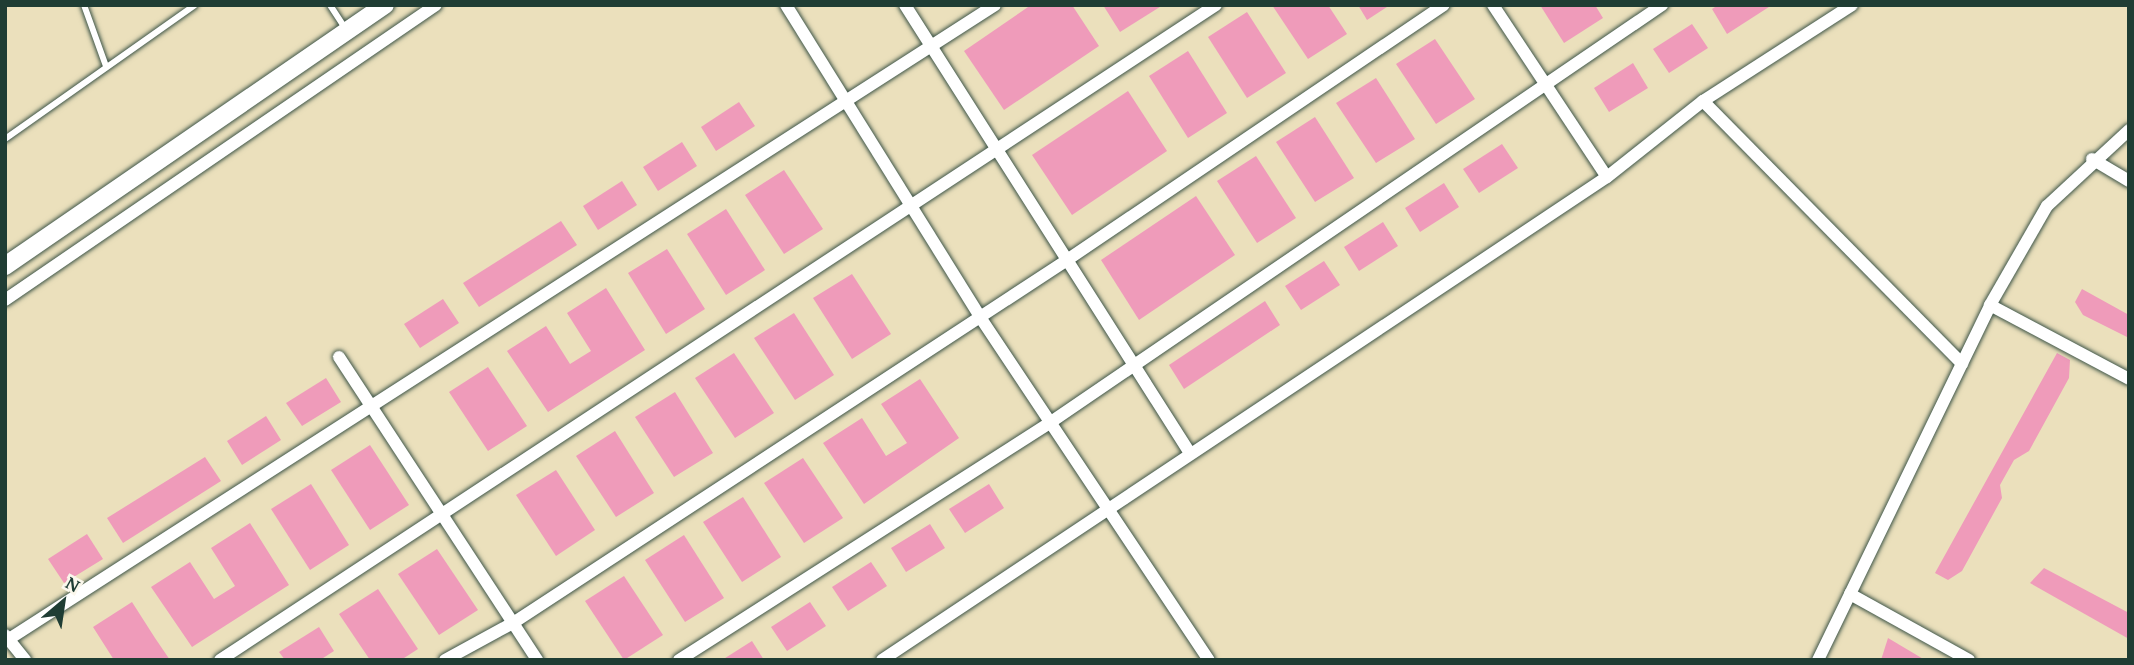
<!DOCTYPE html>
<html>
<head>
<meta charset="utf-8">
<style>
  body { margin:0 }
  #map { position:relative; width:2134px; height:665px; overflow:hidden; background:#ebe0bc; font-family:"Gentium Book Plus",serif }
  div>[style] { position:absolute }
  .building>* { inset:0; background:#ef9bba }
  .roads { filter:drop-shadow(0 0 2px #3e5548) drop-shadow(0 0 2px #3e5548) }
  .lane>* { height:6px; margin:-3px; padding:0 3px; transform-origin:3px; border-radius:3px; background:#fff }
  .street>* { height:12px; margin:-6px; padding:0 6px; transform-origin:6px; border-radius:6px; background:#fff }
  .secondary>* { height:18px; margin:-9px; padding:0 9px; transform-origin:9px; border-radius:9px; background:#fff }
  span { translate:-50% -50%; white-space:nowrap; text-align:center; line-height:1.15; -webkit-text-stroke:7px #fbf7ec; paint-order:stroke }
  .frame { position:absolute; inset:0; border:7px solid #1f3d34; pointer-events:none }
  .north { position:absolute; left:28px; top:567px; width:70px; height:70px; -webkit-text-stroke:5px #fbf7ec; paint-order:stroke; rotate:29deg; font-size:19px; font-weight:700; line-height:28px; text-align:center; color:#1f3d34 }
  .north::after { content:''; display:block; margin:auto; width:24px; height:32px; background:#1f3d34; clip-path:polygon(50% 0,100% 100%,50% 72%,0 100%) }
</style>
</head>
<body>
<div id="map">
  <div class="building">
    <div style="clip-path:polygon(1031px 5px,1072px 5px,1099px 46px,1004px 110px,964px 51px)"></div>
    <div style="clip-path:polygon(1103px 5px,1163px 5px,1120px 32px)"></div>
    <div style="clip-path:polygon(1272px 5px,1328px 5px,1347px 34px,1308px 59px)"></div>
    <div style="clip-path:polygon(1358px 5px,1390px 5px,1367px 20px)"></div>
    <div style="clip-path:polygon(1540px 5px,1595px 5px,1603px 18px,1564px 43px)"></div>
    <div style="clip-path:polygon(1718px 5px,1772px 5px,1727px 34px,1712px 9px)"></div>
    <div style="clip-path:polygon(1247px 12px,1286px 73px,1247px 98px,1208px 37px)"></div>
    <div style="clip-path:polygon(1692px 24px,1708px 48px,1669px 73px,1653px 49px)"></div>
    <div style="clip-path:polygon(1435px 39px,1475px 99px,1436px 124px,1396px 64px)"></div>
    <div style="clip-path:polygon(1188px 51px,1227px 113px,1188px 138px,1149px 76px)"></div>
    <div style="clip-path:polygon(1633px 63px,1648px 88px,1609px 112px,1594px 88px)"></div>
    <div style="clip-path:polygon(1376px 78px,1415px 139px,1376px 163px,1336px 103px)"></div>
    <div style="clip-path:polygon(1128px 91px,1167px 151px,1072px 215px,1032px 155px)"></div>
    <div style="clip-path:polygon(739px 102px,755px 126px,716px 151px,701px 127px)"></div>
    <div style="clip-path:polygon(1315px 117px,1354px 178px,1315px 202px,1276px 142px)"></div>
    <div style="clip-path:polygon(682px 142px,697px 166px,658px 191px,643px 167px)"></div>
    <div style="clip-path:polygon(1502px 144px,1518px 168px,1479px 193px,1463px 169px)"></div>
    <div style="clip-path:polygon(1256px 156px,1296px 218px,1257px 243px,1217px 181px)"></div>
    <div style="clip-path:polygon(784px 170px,823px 229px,784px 254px,745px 195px)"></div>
    <div style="clip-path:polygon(622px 181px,637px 205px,598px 230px,583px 206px)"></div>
    <div style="clip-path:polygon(1444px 183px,1459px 207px,1420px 232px,1405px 208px)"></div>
    <div style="clip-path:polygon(1196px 196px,1235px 255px,1139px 320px,1101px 260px)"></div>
    <div style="clip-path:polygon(726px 209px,765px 270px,726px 295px,687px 234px)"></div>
    <div style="clip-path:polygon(561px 221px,577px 245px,479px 307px,463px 283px)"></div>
    <div style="clip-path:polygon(1383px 222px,1398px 246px,1359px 271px,1344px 247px)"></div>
    <div style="clip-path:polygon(667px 249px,705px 309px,666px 334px,628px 273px)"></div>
    <div style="clip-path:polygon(1324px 261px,1340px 285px,1301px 310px,1285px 286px)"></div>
    <div style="clip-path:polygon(852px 274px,891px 334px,852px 359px,813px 298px)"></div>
    <div style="clip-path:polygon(606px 288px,645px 350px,548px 412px,507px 351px,546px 326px,570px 364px,591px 351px,567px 313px)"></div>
    <div style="clip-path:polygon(2082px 289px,2129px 315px,2129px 338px,2083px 315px,2075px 302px)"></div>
    <div style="clip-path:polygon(443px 299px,459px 323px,420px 348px,404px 324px)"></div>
    <div style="clip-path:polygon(1265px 301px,1280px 325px,1184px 389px,1169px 365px)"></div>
    <div style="clip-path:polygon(794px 313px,834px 375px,795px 400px,754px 338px)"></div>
    <div style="clip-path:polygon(734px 353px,774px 413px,735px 438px,695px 378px)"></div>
    <div style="clip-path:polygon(2057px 353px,2070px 360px,2069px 378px,2029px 451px,2014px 460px,2000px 485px,2002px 498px,1962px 571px,1948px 580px,1935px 573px)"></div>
    <div style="clip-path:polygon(488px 367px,527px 426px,488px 451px,449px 392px)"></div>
    <div style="clip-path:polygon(326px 378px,341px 402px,302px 426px,286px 403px)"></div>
    <div style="clip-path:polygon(920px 379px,959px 438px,864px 504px,823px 443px,862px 418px,886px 456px,907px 443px,881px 404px)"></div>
    <div style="clip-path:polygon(675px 392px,713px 453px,674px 477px,635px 417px)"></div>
    <div style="clip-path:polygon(266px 416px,281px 440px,242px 465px,227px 441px)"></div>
    <div style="clip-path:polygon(615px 431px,654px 493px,616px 517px,576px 456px)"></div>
    <div style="clip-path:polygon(370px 445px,409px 505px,370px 530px,331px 470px)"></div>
    <div style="clip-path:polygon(205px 457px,221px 481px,123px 543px,107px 518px)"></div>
    <div style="clip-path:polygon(803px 458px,843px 518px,804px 543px,764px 483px)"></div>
    <div style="clip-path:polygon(556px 470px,595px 530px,556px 556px,516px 495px)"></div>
    <div style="clip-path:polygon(311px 484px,349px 545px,310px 570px,271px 509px)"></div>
    <div style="clip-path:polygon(989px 484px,1004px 508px,965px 533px,949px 509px)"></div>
    <div style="clip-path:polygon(743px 497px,781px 557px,742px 582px,703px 522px)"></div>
    <div style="clip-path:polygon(250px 523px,289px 585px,192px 647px,151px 587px,190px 562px,214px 599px,235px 586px,211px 548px)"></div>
    <div style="clip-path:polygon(930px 524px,945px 548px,906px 572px,891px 548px)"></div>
    <div style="clip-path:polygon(87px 534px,103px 559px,64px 583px,48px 559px)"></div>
    <div style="clip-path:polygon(684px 535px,724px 598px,685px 622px,645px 560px)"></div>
    <div style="clip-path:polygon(437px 549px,478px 610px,439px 635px,398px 574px)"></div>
    <div style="clip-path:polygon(871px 562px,887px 586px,848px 611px,832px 587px)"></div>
    <div style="clip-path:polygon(2044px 568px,2129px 613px,2129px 639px,2030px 583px)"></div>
    <div style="clip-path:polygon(624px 576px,663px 635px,624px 660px,585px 601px)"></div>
    <div style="clip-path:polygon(378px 589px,418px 649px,401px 660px,370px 660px,339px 614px)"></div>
    <div style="clip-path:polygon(132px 602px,155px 638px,170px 660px,114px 660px,93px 627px)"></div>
    <div style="clip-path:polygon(810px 602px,826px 626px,787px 651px,771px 627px)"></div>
    <div style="clip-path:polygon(319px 627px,334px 651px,320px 660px,285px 660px,279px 652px)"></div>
    <div style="clip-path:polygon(1888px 638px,1925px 660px,1881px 660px)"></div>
    <div style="clip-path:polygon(752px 641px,764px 660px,722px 660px)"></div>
  </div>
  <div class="roads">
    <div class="lane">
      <div style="left:84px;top:5px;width:65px;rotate:70.2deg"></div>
      <div style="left:330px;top:5px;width:30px;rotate:57deg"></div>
      <div style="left:5px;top:139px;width:232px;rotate:-35.2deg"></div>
    </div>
    <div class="street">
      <div style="left:786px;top:5px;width:367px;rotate:58.1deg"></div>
      <div style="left:980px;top:317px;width:412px;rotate:56.3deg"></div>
      <div style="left:905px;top:5px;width:527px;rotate:57.55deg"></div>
      <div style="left:1493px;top:5px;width:206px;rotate:56.5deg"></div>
      <div style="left:1703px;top:101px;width:369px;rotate:45.4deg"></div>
      <div style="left:2092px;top:159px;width:43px;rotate:30.7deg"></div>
      <div style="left:5px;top:300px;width:522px;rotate:-34.39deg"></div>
      <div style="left:1990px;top:305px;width:157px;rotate:28deg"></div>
      <div style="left:339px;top:357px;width:362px;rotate:56.8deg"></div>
      <div style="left:1850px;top:594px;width:136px;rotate:29deg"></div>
      <div style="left:5px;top:635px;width:32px;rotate:51deg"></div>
      <div style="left:9px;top:639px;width:1172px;rotate:-32.74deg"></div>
      <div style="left:220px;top:660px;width:1192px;rotate:-33.33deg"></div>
      <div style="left:445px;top:660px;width:77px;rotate:-28.6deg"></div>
      <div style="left:513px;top:623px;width:662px;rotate:-33.23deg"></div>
      <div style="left:1067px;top:260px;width:455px;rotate:-34.1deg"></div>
      <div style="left:679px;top:660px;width:442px;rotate:-32.6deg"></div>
      <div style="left:1051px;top:422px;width:740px;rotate:-34.31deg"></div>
      <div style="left:882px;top:660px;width:871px;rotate:-33.67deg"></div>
      <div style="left:1607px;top:177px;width:122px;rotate:-38.4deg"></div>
      <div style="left:1703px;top:101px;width:177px;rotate:-32.8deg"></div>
      <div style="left:1818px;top:660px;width:394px;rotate:-64.1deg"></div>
      <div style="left:1990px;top:305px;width:114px;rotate:-60.1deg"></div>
      <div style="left:2047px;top:206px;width:112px;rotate:-42.8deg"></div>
    </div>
    <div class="secondary">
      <div style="left:5px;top:266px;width:461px;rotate:-34.5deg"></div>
    </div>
  </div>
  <div class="frame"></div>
  <div class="north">N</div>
</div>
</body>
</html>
